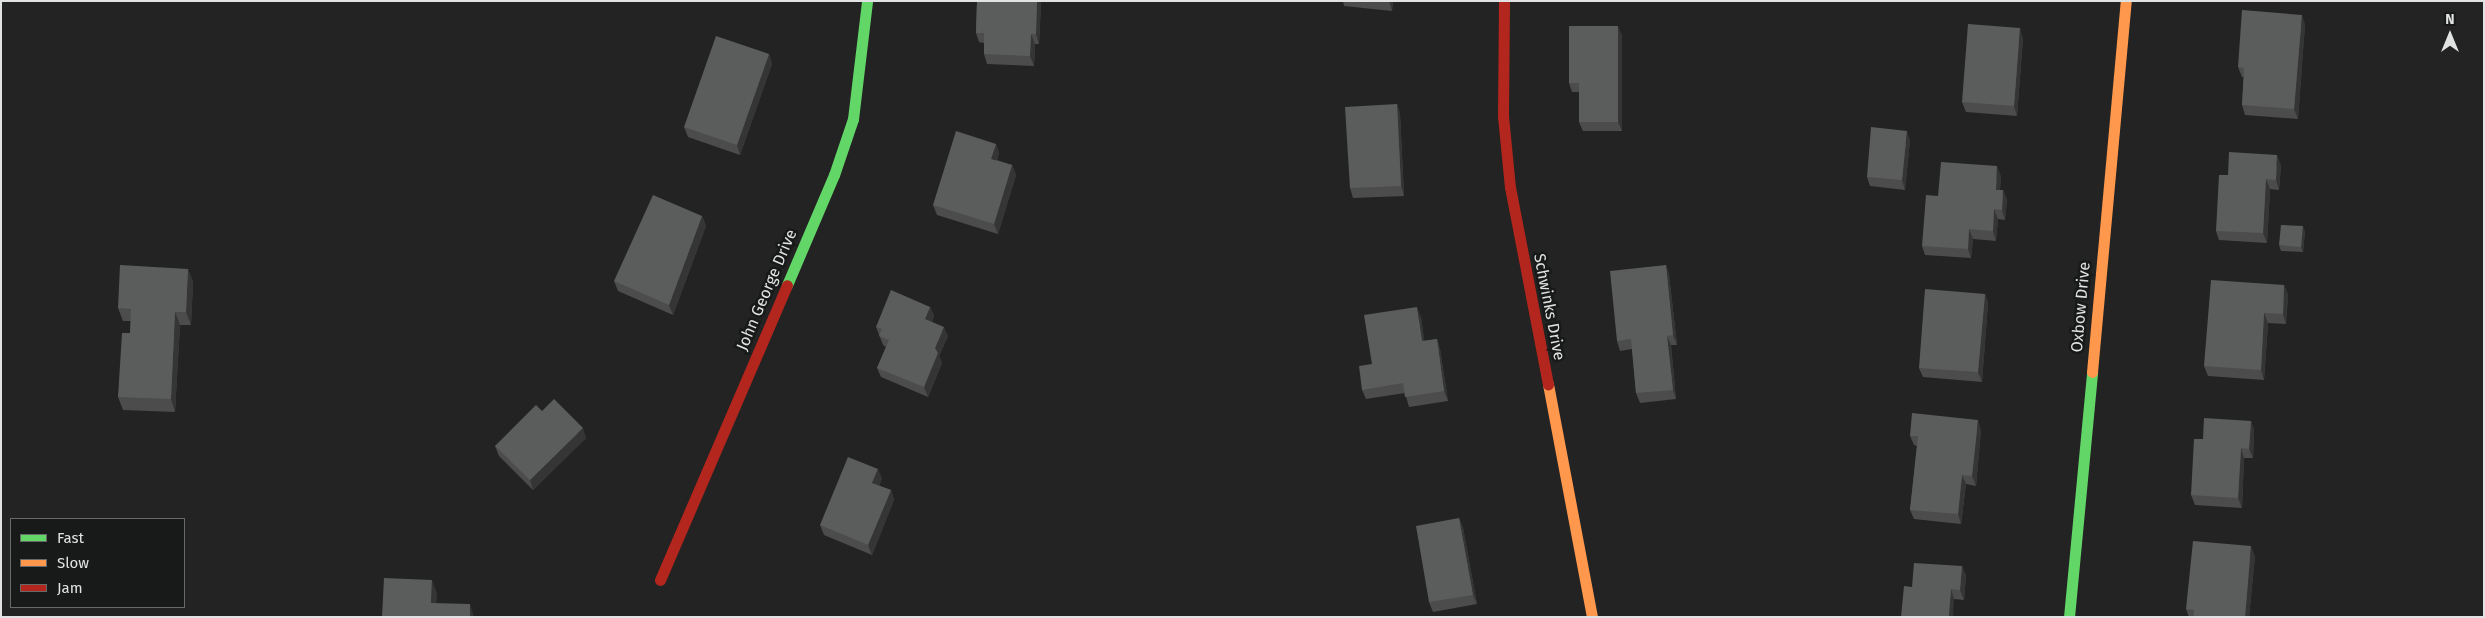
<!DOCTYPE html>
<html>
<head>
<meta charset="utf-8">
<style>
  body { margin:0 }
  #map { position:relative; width:2485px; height:618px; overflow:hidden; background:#222322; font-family:"Fira Sans",sans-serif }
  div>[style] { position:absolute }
  .fast>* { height:11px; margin:-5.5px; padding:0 5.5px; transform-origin:5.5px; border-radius:5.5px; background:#63d668 }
  .slow>* { height:11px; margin:-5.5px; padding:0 5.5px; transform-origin:5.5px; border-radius:5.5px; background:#ff974d }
  .jam>* { height:11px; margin:-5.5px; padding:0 5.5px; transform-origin:5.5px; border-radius:5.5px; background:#b3261e }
  .wall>* { inset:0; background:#4b4c4b }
  .shaded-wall>* { inset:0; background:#343534 }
  .building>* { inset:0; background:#5b5d5c }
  span { translate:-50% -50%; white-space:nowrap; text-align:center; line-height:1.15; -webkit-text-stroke:5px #171a19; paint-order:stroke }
  .street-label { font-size:16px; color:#e1e3e2 }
  .frame { position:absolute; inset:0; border:2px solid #e1e3e2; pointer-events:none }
  .legend { position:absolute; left:10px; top:518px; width:175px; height:90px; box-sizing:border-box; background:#171a19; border:1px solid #686a69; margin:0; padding:6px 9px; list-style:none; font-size:15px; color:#e1e3e2 }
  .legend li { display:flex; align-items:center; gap:10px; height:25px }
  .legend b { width:25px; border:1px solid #686a69 }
  .north { position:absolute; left:2425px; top:10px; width:50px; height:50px; -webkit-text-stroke:4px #171a19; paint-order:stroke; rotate:0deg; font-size:14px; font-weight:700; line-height:20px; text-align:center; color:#e1e3e2 }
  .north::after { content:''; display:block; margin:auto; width:18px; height:22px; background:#e1e3e2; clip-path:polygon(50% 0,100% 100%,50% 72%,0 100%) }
</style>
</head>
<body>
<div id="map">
  <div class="fast">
    <div style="left:787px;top:285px;width:120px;rotate:-66.9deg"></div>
    <div style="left:834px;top:175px;width:59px;rotate:-71.3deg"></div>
    <div style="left:853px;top:119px;width:119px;rotate:-83.2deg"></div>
    <div style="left:2069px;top:617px;width:246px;rotate:-84.6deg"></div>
  </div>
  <div class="slow">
    <div style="left:2092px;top:372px;width:373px;rotate:-84.8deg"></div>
    <div style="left:1548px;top:384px;width:237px;rotate:79.3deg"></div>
  </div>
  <div class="jam">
    <div style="left:1504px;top:1px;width:115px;rotate:90.5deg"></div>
    <div style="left:1503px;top:116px;width:71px;rotate:84.4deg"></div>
    <div style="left:1510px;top:187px;width:201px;rotate:79.1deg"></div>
    <div style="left:660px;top:580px;width:321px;rotate:-66.7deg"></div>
  </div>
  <div class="wall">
    <div style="clip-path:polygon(977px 1px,1040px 1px,1041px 4px,1039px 44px,1035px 44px,1034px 66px,987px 64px,984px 54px,984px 43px,979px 42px,976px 33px)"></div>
    <div style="clip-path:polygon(1343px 1px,1393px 1px,1392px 11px,1344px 6px)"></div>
    <div style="clip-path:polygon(2305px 24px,2298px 119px,2245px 115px,2242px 105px,2244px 77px,2242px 77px,2238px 67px)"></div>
    <div style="clip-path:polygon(1622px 35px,1622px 131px,1583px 131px,1579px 122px,1579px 92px,1572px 92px,1569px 83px)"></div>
    <div style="clip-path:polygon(2023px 38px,2017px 116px,1966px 112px,1962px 102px)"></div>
    <div style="clip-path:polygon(769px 54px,772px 64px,740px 155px,688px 137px,684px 127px)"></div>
    <div style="clip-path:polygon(1397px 104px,1400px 114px,1404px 196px,1353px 198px,1350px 188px)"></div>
    <div style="clip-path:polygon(1910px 140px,1905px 190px,1870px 186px,1867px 177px)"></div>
    <div style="clip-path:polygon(996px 144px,999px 153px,997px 160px,1012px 165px,1016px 175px,998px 234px,937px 215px,933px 205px)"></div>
    <div style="clip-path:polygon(2281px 165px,2279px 190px,2270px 189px,2267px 243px,2219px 240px,2216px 231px,2228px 175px)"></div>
    <div style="clip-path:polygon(2001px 176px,2000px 190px,2003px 190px,2007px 200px,2005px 220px,1998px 219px,1996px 241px,1973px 239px,1971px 258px,1925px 255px,1922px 246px,1938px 196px)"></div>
    <div style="clip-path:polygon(702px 216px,706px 226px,673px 315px,618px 291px,614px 281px)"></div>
    <div style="clip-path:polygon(2305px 231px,2303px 252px,2281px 251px,2279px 245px)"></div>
    <div style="clip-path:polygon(1666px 265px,1669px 275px,1677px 345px,1671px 345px,1676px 399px,1640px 403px,1636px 393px,1632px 349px,1620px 351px,1617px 341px)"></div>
    <div style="clip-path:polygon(188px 269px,193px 282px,191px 325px,180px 325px,175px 412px,123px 410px,118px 397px,130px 333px,131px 321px,123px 321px,118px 308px)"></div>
    <div style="clip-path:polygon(2284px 285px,2288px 295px,2286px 324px,2268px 323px,2264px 380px,2208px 376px,2204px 366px)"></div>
    <div style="clip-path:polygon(1985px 294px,1988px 303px,1982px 382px,1923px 377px,1919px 368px)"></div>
    <div style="clip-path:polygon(930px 307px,934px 316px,932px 322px,948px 336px,939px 356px,942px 363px,928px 397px,881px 377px,877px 368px,886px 347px,883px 345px,876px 327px)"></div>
    <div style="clip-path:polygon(1421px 317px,1424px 341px,1437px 339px,1440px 349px,1448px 401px,1409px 407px,1405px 393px,1366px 399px,1362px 390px,1372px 364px)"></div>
    <div style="clip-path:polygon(542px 411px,586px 438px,533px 490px,499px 456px,495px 446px)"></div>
    <div style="clip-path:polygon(2251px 421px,2254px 430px,2253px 458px,2244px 458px,2242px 508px,2195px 505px,2191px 495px,2203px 439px)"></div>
    <div style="clip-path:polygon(1981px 430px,1976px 486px,1966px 484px,1961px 524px,1914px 519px,1910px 510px,1917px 446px,1914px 445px,1910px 436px)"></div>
    <div style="clip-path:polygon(882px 478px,879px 486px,891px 490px,894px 500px,872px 555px,824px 535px,820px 525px)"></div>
    <div style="clip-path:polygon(1459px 518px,1463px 528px,1477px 604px,1433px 612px,1429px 602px)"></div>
    <div style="clip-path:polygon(2255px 556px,2249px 617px,2189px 617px,2186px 609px)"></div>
    <div style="clip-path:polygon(1962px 566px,1966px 576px,1964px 600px,1954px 599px,1912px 587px)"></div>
  </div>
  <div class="shaded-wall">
    <div style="clip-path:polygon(1037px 1px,1040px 1px,1041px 4px,1039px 44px,1036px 34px)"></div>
    <div style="clip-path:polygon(1389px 1px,1393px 1px,1392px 11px)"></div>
    <div style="clip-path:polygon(2302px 15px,2305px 24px,2298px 119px,2294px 109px)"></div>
    <div style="clip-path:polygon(1618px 26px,1622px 35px,1622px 131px,1618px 122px)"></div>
    <div style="clip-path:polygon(2020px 28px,2023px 38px,2017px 116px,2014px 106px)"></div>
    <div style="clip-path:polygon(1031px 34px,1035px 44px,1034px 66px,1030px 56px)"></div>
    <div style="clip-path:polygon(769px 54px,772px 64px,740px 155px,737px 145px)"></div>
    <div style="clip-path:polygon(1397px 104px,1400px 114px,1404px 196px,1401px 186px)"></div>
    <div style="clip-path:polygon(1907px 131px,1910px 140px,1905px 190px,1902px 180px)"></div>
    <div style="clip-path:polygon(996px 144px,999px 153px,994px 168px,991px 159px)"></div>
    <div style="clip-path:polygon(2277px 155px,2281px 165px,2279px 190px,2276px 180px)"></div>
    <div style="clip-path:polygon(1012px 165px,1016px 175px,998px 234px,994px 224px)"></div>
    <div style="clip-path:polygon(1997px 166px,2001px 176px,1999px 199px,1996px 190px)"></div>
    <div style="clip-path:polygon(2266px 179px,2270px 189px,2267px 243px,2263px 233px)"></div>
    <div style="clip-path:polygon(2003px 190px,2007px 200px,2005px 220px,2002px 210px)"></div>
    <div style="clip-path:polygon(1994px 209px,1998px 219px,1996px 241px,1993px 231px)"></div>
    <div style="clip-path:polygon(702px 216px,706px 226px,673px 315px,669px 305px)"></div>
    <div style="clip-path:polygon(2303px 226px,2305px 231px,2303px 252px,2301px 247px)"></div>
    <div style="clip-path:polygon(1969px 229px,1973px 239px,1971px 258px,1968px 249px)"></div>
    <div style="clip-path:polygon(1666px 265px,1669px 275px,1677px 345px,1673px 335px)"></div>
    <div style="clip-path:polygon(188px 269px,193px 282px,191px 325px,186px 312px)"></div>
    <div style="clip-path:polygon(2284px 285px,2288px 295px,2286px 324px,2283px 314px)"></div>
    <div style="clip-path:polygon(1985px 294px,1988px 303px,1982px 382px,1978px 372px)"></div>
    <div style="clip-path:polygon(930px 307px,934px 316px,929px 329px,925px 319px)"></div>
    <div style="clip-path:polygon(1417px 307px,1421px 317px,1426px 351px,1422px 341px)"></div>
    <div style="clip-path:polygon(175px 312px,180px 325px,175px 412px,171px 399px)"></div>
    <div style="clip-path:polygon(2264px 313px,2268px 323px,2264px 380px,2261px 370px)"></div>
    <div style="clip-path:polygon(944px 327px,948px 336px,939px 356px,942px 363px,928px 397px,924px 387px,935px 348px)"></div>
    <div style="clip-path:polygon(1667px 336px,1671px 345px,1676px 399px,1673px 390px)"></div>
    <div style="clip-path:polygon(1437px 339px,1440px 349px,1448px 401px,1444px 391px)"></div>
    <div style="clip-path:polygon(1978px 420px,1981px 430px,1976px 486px,1972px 476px)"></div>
    <div style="clip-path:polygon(2251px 421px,2254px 430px,2253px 458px,2249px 449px)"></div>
    <div style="clip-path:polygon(583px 428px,586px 438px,533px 490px,530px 480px)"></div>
    <div style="clip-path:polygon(2241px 448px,2244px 458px,2242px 508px,2238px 498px)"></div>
    <div style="clip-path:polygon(878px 469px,882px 478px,876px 493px,872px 483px)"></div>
    <div style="clip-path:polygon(1962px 475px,1966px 484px,1961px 524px,1958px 514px)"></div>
    <div style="clip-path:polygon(891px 490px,894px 500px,872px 555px,868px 545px)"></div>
    <div style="clip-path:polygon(1459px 518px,1463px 528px,1477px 604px,1473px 595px)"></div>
    <div style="clip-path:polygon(2251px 546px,2255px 556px,2249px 617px,2245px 617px)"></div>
    <div style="clip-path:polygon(1962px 566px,1966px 576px,1964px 600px,1960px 590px)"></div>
    <div style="clip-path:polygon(432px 580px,437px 593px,436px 616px,431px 603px)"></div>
    <div style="clip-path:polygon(1951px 589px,1954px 599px,1953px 617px,1949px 617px)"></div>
    <div style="clip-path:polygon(470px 604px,474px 617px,470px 617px)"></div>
  </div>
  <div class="building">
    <div style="clip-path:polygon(977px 1px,1037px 1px,1036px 34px,1031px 34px,1030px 56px,984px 54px,984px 33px,976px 33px)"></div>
    <div style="clip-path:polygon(2242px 10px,2302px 15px,2294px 109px,2242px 105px,2244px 68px,2238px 67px)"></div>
    <div style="clip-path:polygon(1968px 24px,2020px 28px,2014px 106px,1962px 102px)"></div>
    <div style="clip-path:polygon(1569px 26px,1618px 26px,1618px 122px,1579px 122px,1579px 83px,1569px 83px)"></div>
    <div style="clip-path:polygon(716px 36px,769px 54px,737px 145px,684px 127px)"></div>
    <div style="clip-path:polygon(1397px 104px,1401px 186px,1350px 188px,1345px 107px)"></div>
    <div style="clip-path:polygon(1871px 127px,1907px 131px,1902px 180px,1867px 177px)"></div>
    <div style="clip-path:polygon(956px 131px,996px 144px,991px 159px,1012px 165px,994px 224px,933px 205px)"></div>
    <div style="clip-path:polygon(2229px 152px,2277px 155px,2276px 180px,2266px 179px,2263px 233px,2216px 231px,2219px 175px,2228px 175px)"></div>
    <div style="clip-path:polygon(1941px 162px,1997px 166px,1996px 190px,2003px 190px,2002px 210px,1994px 209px,1993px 231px,1969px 229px,1968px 249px,1922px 246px,1926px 195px,1938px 196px)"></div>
    <div style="clip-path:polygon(653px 195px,702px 216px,669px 305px,614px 281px)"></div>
    <div style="clip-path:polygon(2281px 225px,2303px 226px,2301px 247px,2279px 245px)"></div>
    <div style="clip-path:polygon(120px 265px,188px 269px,186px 312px,175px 312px,171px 399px,118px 397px,122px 333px,130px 333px,131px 309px,118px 308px)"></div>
    <div style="clip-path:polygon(1666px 265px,1673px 335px,1667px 336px,1673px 390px,1636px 393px,1631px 339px,1617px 341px,1610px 271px)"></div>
    <div style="clip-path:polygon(2211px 280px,2284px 285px,2283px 314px,2264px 313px,2261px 370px,2204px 366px)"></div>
    <div style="clip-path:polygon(1925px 289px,1985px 294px,1978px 372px,1919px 368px)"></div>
    <div style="clip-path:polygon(891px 290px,930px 307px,925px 319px,944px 327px,935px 348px,938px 353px,924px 387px,877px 368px,889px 340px,879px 336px,882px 329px,876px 327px)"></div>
    <div style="clip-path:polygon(1417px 307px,1422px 341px,1437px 339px,1444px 391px,1405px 397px,1403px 383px,1362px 390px,1359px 366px,1372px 364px,1364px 315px)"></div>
    <div style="clip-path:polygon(554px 399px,583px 428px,530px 480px,495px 446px,536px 405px,542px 411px)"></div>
    <div style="clip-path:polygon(1912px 413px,1978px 420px,1972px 476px,1962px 475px,1958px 514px,1910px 510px,1918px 436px,1910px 436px)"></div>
    <div style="clip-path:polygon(2204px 418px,2251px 421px,2249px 449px,2241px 448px,2238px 498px,2191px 495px,2194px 439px,2203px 439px)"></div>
    <div style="clip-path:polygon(848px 457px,878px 469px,872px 483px,891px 490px,868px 545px,820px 525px)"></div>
    <div style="clip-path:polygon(1459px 518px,1473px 595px,1429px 602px,1416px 526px)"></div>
    <div style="clip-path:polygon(2193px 541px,2251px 546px,2245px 617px,2194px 617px,2194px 610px,2186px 609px)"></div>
    <div style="clip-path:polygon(1914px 563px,1962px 566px,1960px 590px,1951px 589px,1949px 617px,1901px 617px,1904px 586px,1912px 587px)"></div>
    <div style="clip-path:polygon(384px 578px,432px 580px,431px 603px,470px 604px,470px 617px,382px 617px)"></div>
  </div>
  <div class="street-label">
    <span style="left:767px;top:290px;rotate:-67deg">John George Drive</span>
    <span style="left:1549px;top:307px;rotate:79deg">Schwinks Drive</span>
    <span style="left:2081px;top:307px;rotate:-85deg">Oxbow Drive</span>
  </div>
  <div class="frame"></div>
  <ul class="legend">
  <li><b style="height:6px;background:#63d668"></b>Fast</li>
  <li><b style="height:6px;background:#ff974d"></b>Slow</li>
  <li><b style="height:6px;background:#b3261e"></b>Jam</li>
  </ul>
  <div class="north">N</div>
</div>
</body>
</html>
